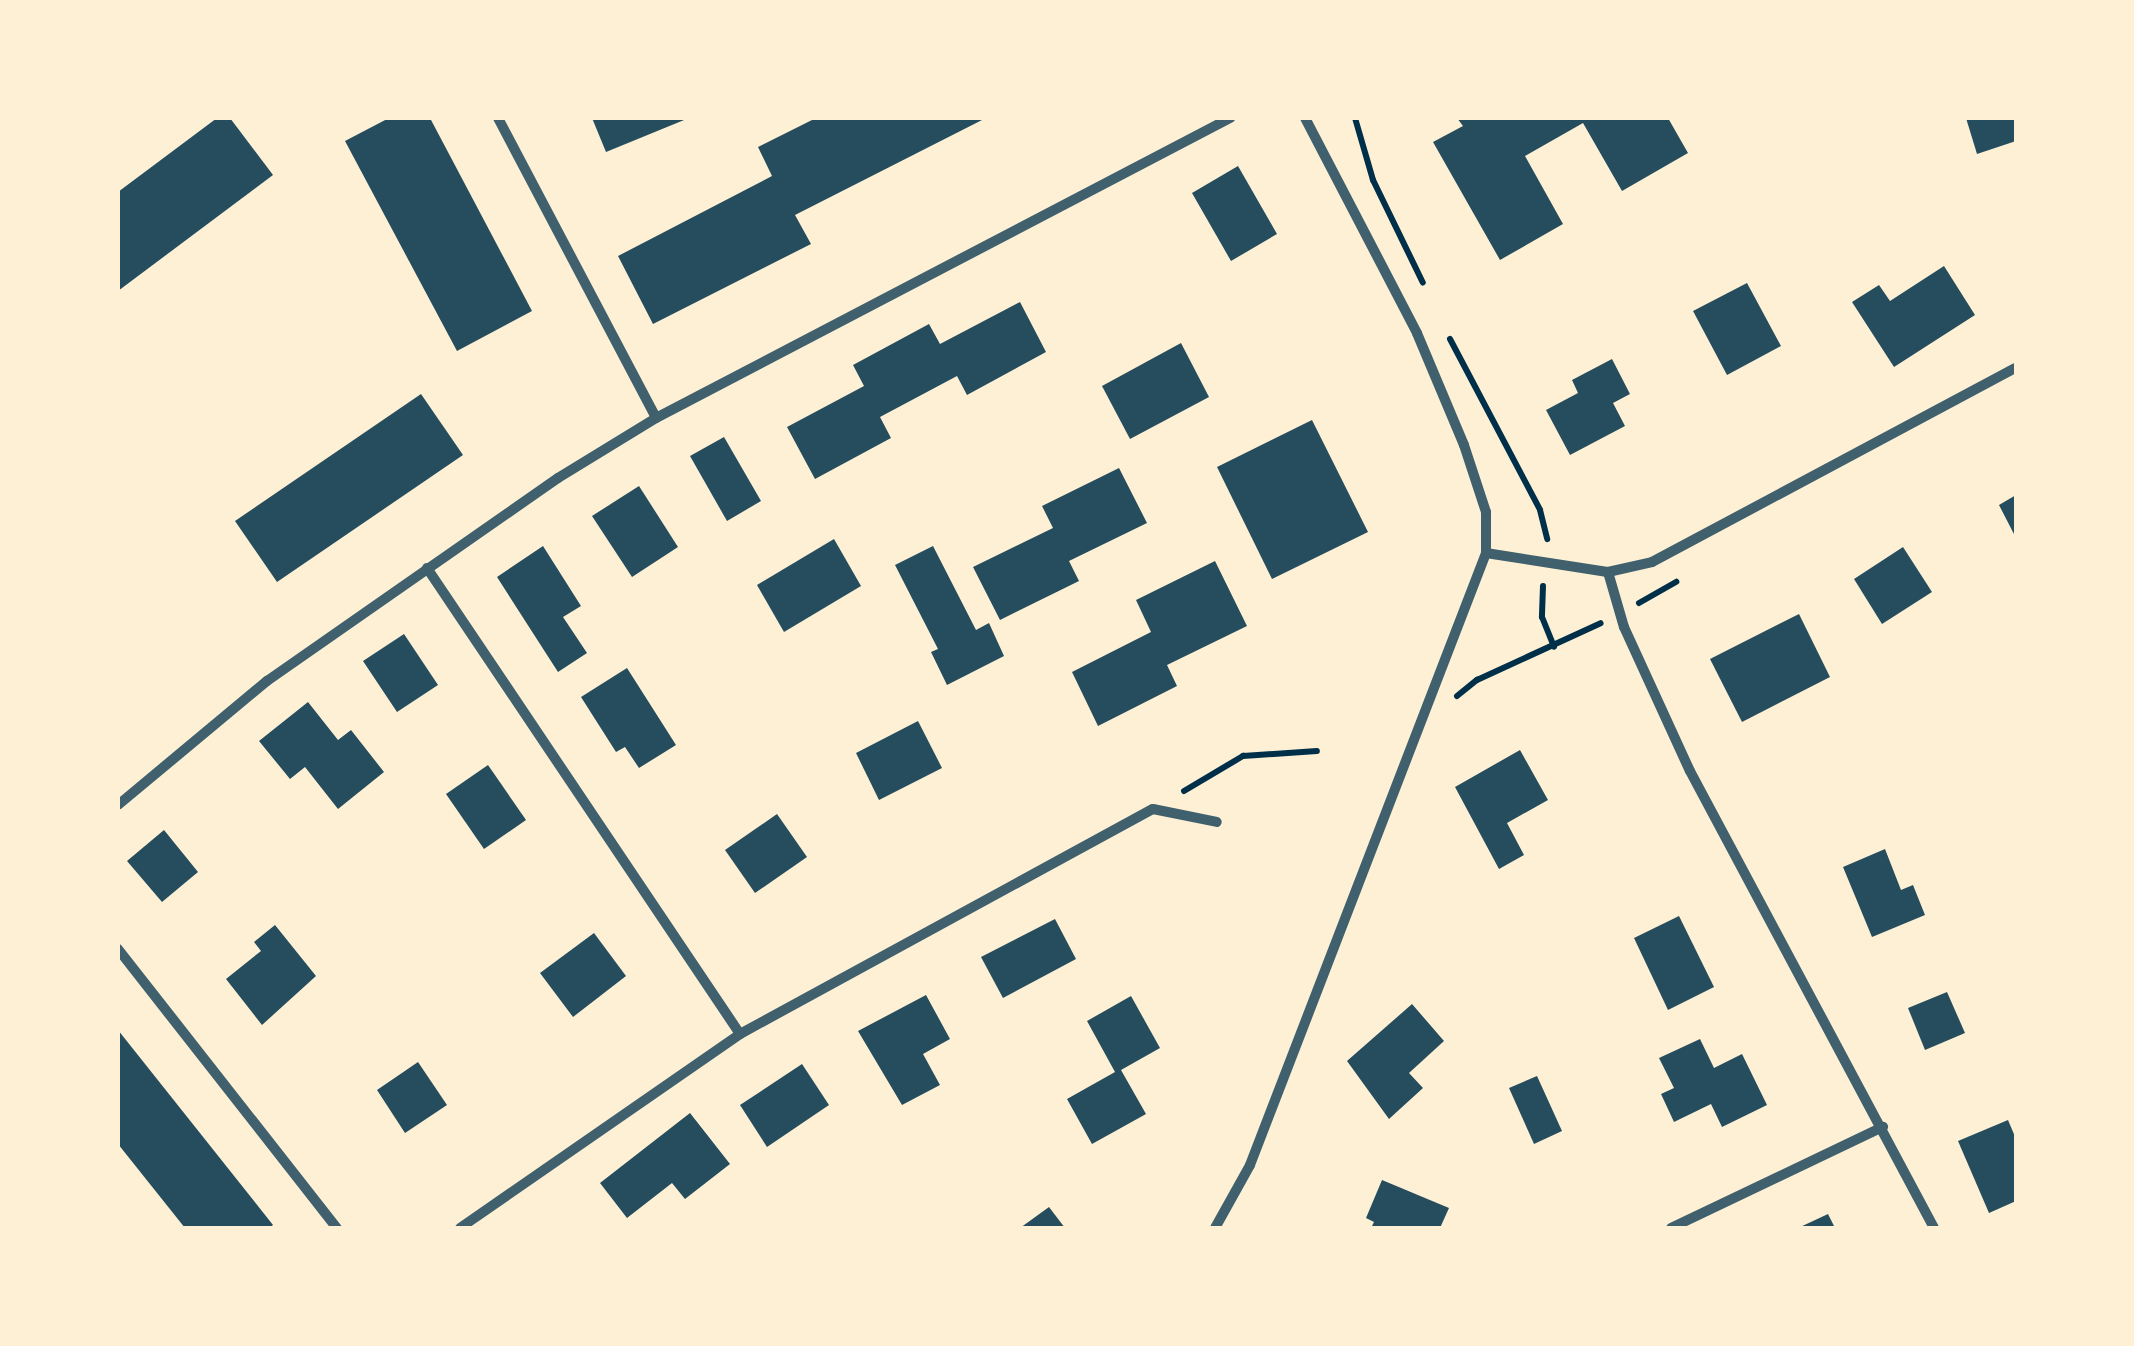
<!DOCTYPE html>
<html>
<head>
<meta charset="utf-8">
<style>
  body { margin:0 }
  #map { position:relative; width:2134px; height:1346px; overflow:hidden; background:#fdf0d5; font-family:Ubuntu,sans-serif }
  div>[style] { position:absolute }
  .building>* { inset:0; background:#264d5e }
  .path>* { height:6px; margin:-3px; padding:0 3px; transform-origin:3px; border-radius:3px; background:#003049 }
  .minor>* { height:10px; margin:-5px; padding:0 5px; transform-origin:5px; border-radius:5px; background:#3f606c }
  span { translate:-50% -50%; white-space:nowrap; text-align:center; line-height:1.15; -webkit-text-stroke:9px #fdf0d5; paint-order:stroke }
  .frame { position:absolute; inset:0; border:120px solid #fdf0d5; pointer-events:none }
</style>
</head>
<body>
<div id="map">
  <div class="building">
    <div style="clip-path:polygon(217px 118px,230px 118px,273px 175px,118px 291px,118px 192px)"></div>
    <div style="clip-path:polygon(389px 118px,430px 118px,532px 311px,457px 351px,345px 141px)"></div>
    <div style="clip-path:polygon(592px 118px,689px 118px,606px 152px)"></div>
    <div style="clip-path:polygon(816px 118px,986px 118px,795px 215px,811px 244px,653px 324px,618px 256px,772px 176px,758px 147px)"></div>
    <div style="clip-path:polygon(1457px 118px,1668px 118px,1688px 153px,1622px 191px,1583px 123px,1525px 156px,1563px 224px,1500px 260px,1433px 142px,1463px 126px)"></div>
    <div style="clip-path:polygon(1966px 118px,2016px 118px,2016px 141px,1977px 154px)"></div>
    <div style="clip-path:polygon(1238px 166px,1277px 234px,1231px 261px,1192px 193px)"></div>
    <div style="clip-path:polygon(1944px 266px,1975px 315px,1894px 367px,1852px 302px,1879px 285px,1890px 301px)"></div>
    <div style="clip-path:polygon(1747px 283px,1781px 346px,1727px 375px,1693px 311px)"></div>
    <div style="clip-path:polygon(1020px 302px,1046px 352px,967px 395px,957px 376px,880px 417px,891px 438px,815px 479px,787px 427px,864px 386px,853px 365px,929px 324px,940px 344px)"></div>
    <div style="clip-path:polygon(1181px 343px,1209px 397px,1130px 439px,1102px 386px)"></div>
    <div style="clip-path:polygon(1612px 359px,1630px 394px,1613px 403px,1625px 426px,1570px 455px,1546px 410px,1578px 393px,1572px 380px)"></div>
    <div style="clip-path:polygon(421px 394px,463px 455px,277px 582px,235px 521px)"></div>
    <div style="clip-path:polygon(1312px 420px,1368px 532px,1272px 579px,1217px 467px)"></div>
    <div style="clip-path:polygon(724px 437px,761px 501px,727px 521px,690px 456px)"></div>
    <div style="clip-path:polygon(1119px 468px,1147px 523px,1069px 561px,1079px 581px,1000px 620px,973px 567px,1053px 528px,1042px 506px)"></div>
    <div style="clip-path:polygon(639px 486px,678px 547px,632px 577px,592px 516px)"></div>
    <div style="clip-path:polygon(2016px 495px,2016px 538px,1999px 505px)"></div>
    <div style="clip-path:polygon(834px 539px,861px 586px,784px 632px,757px 585px)"></div>
    <div style="clip-path:polygon(543px 546px,581px 606px,563px 617px,587px 653px,558px 672px,497px 577px)"></div>
    <div style="clip-path:polygon(933px 546px,976px 630px,989px 623px,1004px 656px,947px 685px,931px 652px,938px 649px,895px 565px)"></div>
    <div style="clip-path:polygon(1903px 547px,1932px 592px,1882px 624px,1854px 579px)"></div>
    <div style="clip-path:polygon(1215px 561px,1247px 626px,1167px 665px,1177px 686px,1098px 726px,1072px 672px,1151px 632px,1136px 600px)"></div>
    <div style="clip-path:polygon(1799px 614px,1830px 677px,1742px 722px,1710px 659px)"></div>
    <div style="clip-path:polygon(404px 634px,438px 685px,397px 712px,363px 661px)"></div>
    <div style="clip-path:polygon(627px 668px,676px 745px,639px 768px,625px 747px,616px 752px,581px 697px)"></div>
    <div style="clip-path:polygon(308px 702px,338px 740px,351px 730px,384px 772px,338px 809px,305px 767px,290px 779px,259px 741px)"></div>
    <div style="clip-path:polygon(918px 721px,942px 768px,879px 800px,856px 753px)"></div>
    <div style="clip-path:polygon(1520px 750px,1548px 800px,1507px 823px,1524px 855px,1499px 869px,1455px 787px)"></div>
    <div style="clip-path:polygon(488px 765px,526px 820px,484px 849px,446px 794px)"></div>
    <div style="clip-path:polygon(777px 814px,807px 857px,755px 893px,725px 850px)"></div>
    <div style="clip-path:polygon(164px 830px,198px 872px,162px 902px,127px 861px)"></div>
    <div style="clip-path:polygon(1885px 849px,1901px 890px,1913px 885px,1925px 915px,1872px 937px,1843px 867px)"></div>
    <div style="clip-path:polygon(1679px 916px,1714px 987px,1668px 1010px,1634px 938px)"></div>
    <div style="clip-path:polygon(1055px 919px,1076px 959px,1003px 998px,981px 957px)"></div>
    <div style="clip-path:polygon(275px 925px,316px 976px,262px 1025px,226px 979px,261px 951px,254px 942px)"></div>
    <div style="clip-path:polygon(594px 933px,626px 976px,573px 1017px,540px 973px)"></div>
    <div style="clip-path:polygon(1947px 992px,1965px 1033px,1925px 1050px,1908px 1008px)"></div>
    <div style="clip-path:polygon(926px 995px,950px 1039px,923px 1054px,940px 1085px,902px 1105px,858px 1031px)"></div>
    <div style="clip-path:polygon(1131px 996px,1160px 1048px,1121px 1070px,1146px 1114px,1092px 1144px,1067px 1099px,1115px 1072px,1087px 1021px)"></div>
    <div style="clip-path:polygon(1412px 1004px,1444px 1041px,1409px 1073px,1423px 1088px,1389px 1119px,1347px 1061px)"></div>
    <div style="clip-path:polygon(118px 1030px,273px 1225px,269px 1228px,185px 1228px,118px 1144px)"></div>
    <div style="clip-path:polygon(1700px 1039px,1714px 1068px,1742px 1054px,1767px 1105px,1722px 1127px,1711px 1104px,1674px 1122px,1661px 1094px,1674px 1088px,1659px 1058px)"></div>
    <div style="clip-path:polygon(418px 1062px,447px 1105px,405px 1133px,377px 1090px)"></div>
    <div style="clip-path:polygon(802px 1064px,829px 1105px,767px 1147px,740px 1105px)"></div>
    <div style="clip-path:polygon(1537px 1076px,1562px 1131px,1534px 1144px,1509px 1088px)"></div>
    <div style="clip-path:polygon(690px 1113px,730px 1164px,685px 1199px,672px 1183px,627px 1218px,600px 1183px)"></div>
    <div style="clip-path:polygon(2008px 1120px,2016px 1139px,2016px 1201px,1989px 1213px,1958px 1141px)"></div>
    <div style="clip-path:polygon(1382px 1180px,1449px 1208px,1440px 1228px,1371px 1228px,1374px 1222px,1366px 1218px)"></div>
    <div style="clip-path:polygon(1049px 1207px,1065px 1228px,1020px 1228px)"></div>
    <div style="clip-path:polygon(1828px 1214px,1835px 1228px,1798px 1228px)"></div>
  </div>
  <div class="path">
    <div style="left:1355px;top:118px;width:65px;rotate:73.8deg"></div>
    <div style="left:1373px;top:180px;width:114px;rotate:64.1deg"></div>
    <div style="left:1450px;top:339px;width:193px;rotate:62.2deg"></div>
    <div style="left:1540px;top:510px;width:30px;rotate:76deg"></div>
    <div style="left:1543px;top:586px;width:31px;rotate:92deg"></div>
    <div style="left:1542px;top:617px;width:32px;rotate:68deg"></div>
    <div style="left:1639px;top:603px;width:43px;rotate:-29.6deg"></div>
    <div style="left:1457px;top:696px;width:26px;rotate:-39deg"></div>
    <div style="left:1477px;top:680px;width:136px;rotate:-24.7deg"></div>
    <div style="left:1184px;top:791px;width:69px;rotate:-30.7deg"></div>
    <div style="left:1243px;top:756px;width:74px;rotate:-3.9deg"></div>
  </div>
  <div class="minor">
    <div style="left:498px;top:118px;width:339px;rotate:62.2deg"></div>
    <div style="left:1486px;top:553px;width:123px;rotate:8.9deg"></div>
    <div style="left:1608px;top:572px;width:45px;rotate:-12.8deg"></div>
    <div style="left:1652px;top:562px;width:412px;rotate:-28.1deg"></div>
    <div style="left:427px;top:568px;width:561px;rotate:56.11deg"></div>
    <div style="left:1608px;top:572px;width:57px;rotate:73.8deg"></div>
    <div style="left:1624px;top:627px;width:158px;rotate:65.4deg"></div>
    <div style="left:1690px;top:771px;width:518px;rotate:61.9deg"></div>
    <div style="left:118px;top:805px;width:194px;rotate:-39.8deg"></div>
    <div style="left:267px;top:681px;width:355px;rotate:-34.9deg"></div>
    <div style="left:558px;top:478px;width:115px;rotate:-31.5deg"></div>
    <div style="left:656px;top:418px;width:648px;rotate:-27.59deg"></div>
    <div style="left:118px;top:949px;width:355px;rotate:51.9deg"></div>
    <div style="left:460px;top:1228px;width:341px;rotate:-34.7deg"></div>
    <div style="left:740px;top:1034px;width:470px;rotate:-28.6deg"></div>
    <div style="left:1153px;top:809px;width:65px;rotate:11.5deg"></div>
    <div style="left:1215px;top:1228px;width:72px;rotate:-60.9deg"></div>
    <div style="left:1250px;top:1165px;width:656px;rotate:-68.91deg"></div>
    <div style="left:1486px;top:553px;width:41px;rotate:-90deg"></div>
    <div style="left:1486px;top:512px;width:71px;rotate:-108.2deg"></div>
    <div style="left:1464px;top:445px;width:121px;rotate:-112.8deg"></div>
    <div style="left:1417px;top:333px;width:242px;rotate:-117.5deg"></div>
    <div style="left:1671px;top:1228px;width:235px;rotate:-25.5deg"></div>
  </div>
  <div class="frame"></div>
</div>
</body>
</html>
